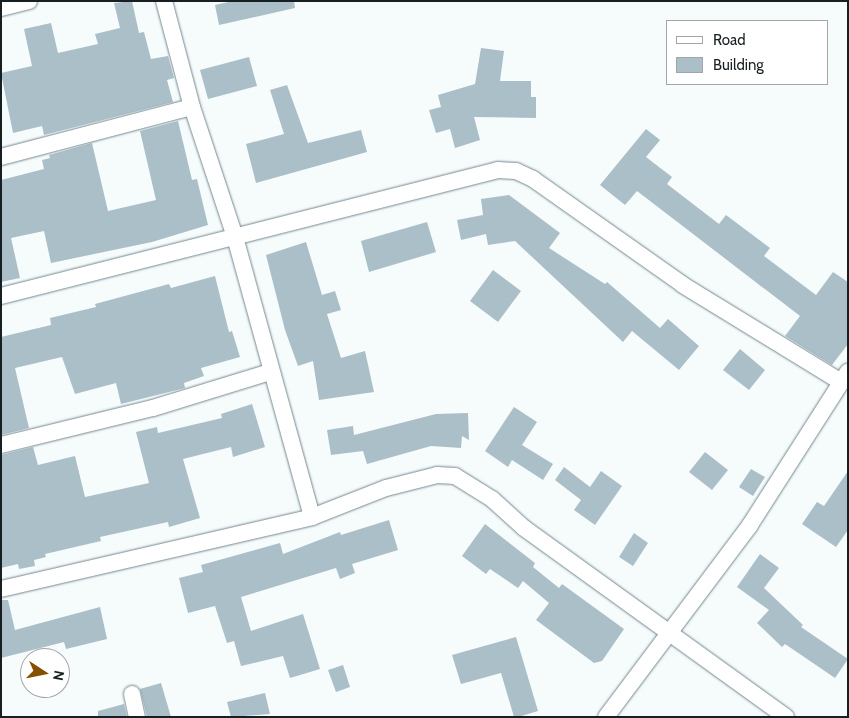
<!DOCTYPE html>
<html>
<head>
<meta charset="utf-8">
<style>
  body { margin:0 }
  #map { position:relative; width:849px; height:718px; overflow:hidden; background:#f6fbfc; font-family:Cabin,sans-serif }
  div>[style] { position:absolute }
  .building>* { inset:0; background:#abbfc8 }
  .roads { filter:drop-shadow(0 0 1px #74878f) drop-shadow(0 0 1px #74878f) }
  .minor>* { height:16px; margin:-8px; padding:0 8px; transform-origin:8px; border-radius:8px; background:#fff }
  span { translate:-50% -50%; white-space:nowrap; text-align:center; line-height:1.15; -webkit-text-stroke:4.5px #fff; paint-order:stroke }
  .frame { position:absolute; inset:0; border:2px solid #181f22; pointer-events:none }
  .legend { position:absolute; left:666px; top:20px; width:162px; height:65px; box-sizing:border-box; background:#fff; border:1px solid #a3a5a7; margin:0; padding:6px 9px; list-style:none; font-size:15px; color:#181f22 }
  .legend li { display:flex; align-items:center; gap:10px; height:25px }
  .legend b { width:25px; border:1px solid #a3a5a7 }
  .north { position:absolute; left:20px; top:648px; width:50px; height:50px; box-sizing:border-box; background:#fff; border:1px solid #a3a5a7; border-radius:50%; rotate:101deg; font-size:14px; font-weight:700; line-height:20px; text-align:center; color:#181f22 }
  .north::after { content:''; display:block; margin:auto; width:18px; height:22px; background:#865000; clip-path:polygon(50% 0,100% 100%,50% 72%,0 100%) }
</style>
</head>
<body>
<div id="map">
  <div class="building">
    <div style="clip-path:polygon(132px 1px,139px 33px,144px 32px,151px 59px,168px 56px,174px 78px,167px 80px,173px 102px,44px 135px,42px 126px,13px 133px,1px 73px,32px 66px,24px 29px,51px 23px,58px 53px,98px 44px,95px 34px,120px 28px,114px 3px)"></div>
    <div style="clip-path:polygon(233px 1px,294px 1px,295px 8px,219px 25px,215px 5px)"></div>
    <div style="clip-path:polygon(481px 48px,504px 51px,500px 81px,531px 81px,531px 97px,536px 97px,536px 118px,474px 117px,480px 140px,455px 148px,450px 129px,436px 133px,429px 110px,441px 107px,438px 95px,475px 84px)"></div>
    <div style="clip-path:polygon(249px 57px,257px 86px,208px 99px,200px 70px)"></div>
    <div style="clip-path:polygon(287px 85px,308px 143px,361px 130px,367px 152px,256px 183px,246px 144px,284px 134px,270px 90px)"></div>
    <div style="clip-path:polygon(178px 121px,192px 180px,197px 179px,208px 225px,152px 242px,51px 263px,44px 231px,11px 238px,20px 278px,1px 282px,1px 180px,44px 169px,42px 160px,50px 158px,49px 155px,92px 143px,108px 211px,156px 200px,140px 131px)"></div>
    <div style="clip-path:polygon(646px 129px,660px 140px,646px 157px,672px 177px,667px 184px,719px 224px,726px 215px,770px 248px,764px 256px,816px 295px,833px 272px,848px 282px,848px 344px,832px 365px,785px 336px,800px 316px,637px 191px,625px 205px,600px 185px)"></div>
    <div style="clip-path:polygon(509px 195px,560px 233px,549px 248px,605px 284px,607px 282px,660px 328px,668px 319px,699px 346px,679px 370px,632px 331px,623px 342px,515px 241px,488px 245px,486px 234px,461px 240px,457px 220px,483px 215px,481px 199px)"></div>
    <div style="clip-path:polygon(427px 222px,436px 252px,369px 272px,361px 241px)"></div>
    <div style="clip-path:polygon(306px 242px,322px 295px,335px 291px,341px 310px,327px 314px,341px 358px,365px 351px,374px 392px,319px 400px,313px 361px,298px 366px,285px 330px,266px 255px)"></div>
    <div style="clip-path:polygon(493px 270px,521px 291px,498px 322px,470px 301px)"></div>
    <div style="clip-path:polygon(215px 276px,229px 332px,232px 331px,240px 357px,201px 368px,204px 376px,184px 383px,185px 388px,121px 404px,116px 383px,75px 394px,62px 357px,15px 368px,29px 428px,1px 435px,1px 337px,51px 325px,50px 318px,96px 307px,95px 304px,169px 284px,171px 288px)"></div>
    <div style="clip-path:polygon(740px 349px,765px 370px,749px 390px,723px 370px)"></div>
    <div style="clip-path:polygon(252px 404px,265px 447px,233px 457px,231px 447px,183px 459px,200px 518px,169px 527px,168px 522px,100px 537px,101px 541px,45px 554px,46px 557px,34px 560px,35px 566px,19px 569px,18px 564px,1px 568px,1px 455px,33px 447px,38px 465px,75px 456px,85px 497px,149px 483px,136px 432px,157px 427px,158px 433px,222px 418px,221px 414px)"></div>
    <div style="clip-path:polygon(514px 407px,537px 422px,522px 445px,553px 464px,543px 480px,512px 460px,508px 467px,485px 451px)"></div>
    <div style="clip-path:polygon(468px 413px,469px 440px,462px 436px,461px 448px,431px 446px,367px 464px,363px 451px,331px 455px,327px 430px,353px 426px,354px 435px,436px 414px)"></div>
    <div style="clip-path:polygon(705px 452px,728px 470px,712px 490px,689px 472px)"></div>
    <div style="clip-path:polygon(564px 467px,590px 487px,601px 471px,622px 486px,595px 525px,574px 510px,581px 500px,555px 480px)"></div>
    <div style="clip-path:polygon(751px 469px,765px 477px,753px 496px,739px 487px)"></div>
    <div style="clip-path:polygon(848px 471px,848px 530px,836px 547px,802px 524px,817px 502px,824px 506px)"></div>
    <div style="clip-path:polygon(389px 520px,398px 550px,352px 564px,355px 573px,340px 579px,336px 568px,241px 597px,251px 631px,303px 614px,320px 669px,290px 678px,283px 656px,241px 666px,234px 641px,227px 643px,215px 606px,188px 613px,179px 578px,203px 572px,201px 565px,280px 543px,283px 554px,340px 532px,341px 535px)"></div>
    <div style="clip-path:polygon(485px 524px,535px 563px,533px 567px,559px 588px,562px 584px,624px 629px,602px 661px,594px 663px,536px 620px,549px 603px,523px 581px,518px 588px,490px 569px,486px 574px,462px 556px)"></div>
    <div style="clip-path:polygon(634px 533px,648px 543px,633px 566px,619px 557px)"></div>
    <div style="clip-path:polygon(760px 554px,779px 568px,764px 588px,803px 625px,801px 627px,848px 659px,835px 678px,785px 644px,782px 647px,757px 623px,769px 610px,737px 587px)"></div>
    <div style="clip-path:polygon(1px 600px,8px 600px,15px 630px,100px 607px,107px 639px,66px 649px,64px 642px,1px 658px)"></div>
    <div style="clip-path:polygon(516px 637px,538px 711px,518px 717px,514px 717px,501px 673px,461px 684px,452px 655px)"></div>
    <div style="clip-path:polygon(343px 665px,350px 687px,336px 692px,328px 670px)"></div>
    <div style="clip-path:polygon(161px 683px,171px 717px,147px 717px,140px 689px)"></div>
    <div style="clip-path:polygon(265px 693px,270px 714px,231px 717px,227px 702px)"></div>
    <div style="clip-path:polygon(124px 704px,127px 717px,98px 717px,98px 711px)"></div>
  </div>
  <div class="roads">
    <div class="minor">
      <div style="left:164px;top:1px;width:110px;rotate:75.2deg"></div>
      <div style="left:192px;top:107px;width:137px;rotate:71.7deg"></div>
      <div style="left:235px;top:237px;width:290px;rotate:74.6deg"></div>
      <div style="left:1px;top:8px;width:29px;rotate:-14deg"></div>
      <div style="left:1px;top:157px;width:197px;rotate:-14.7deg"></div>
      <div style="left:1px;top:296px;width:513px;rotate:-14.23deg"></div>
      <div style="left:498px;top:170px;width:18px;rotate:3deg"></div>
      <div style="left:516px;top:171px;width:19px;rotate:25deg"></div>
      <div style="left:533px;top:179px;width:184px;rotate:35.2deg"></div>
      <div style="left:683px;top:285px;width:185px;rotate:31.5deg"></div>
      <div style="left:1px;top:445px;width:156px;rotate:-13.7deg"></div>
      <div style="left:153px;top:408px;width:122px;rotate:-17.1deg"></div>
      <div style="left:1px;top:589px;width:319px;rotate:-13deg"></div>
      <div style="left:312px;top:517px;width:79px;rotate:-21.4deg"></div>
      <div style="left:386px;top:488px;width:53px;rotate:-14.3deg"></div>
      <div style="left:437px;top:475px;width:18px;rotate:3deg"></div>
      <div style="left:455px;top:476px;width:44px;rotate:31.9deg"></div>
      <div style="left:492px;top:499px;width:43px;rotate:42.2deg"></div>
      <div style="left:524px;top:528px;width:323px;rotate:35.8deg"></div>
      <div style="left:132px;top:694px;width:24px;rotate:78deg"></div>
      <div style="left:606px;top:717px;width:240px;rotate:-53.1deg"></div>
      <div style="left:750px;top:525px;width:182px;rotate:-57.4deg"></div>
    </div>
  </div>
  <div class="frame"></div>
  <ul class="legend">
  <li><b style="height:6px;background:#fff"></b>Road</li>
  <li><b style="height:14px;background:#abbfc8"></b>Building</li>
  </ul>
  <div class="north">N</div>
</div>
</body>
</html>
